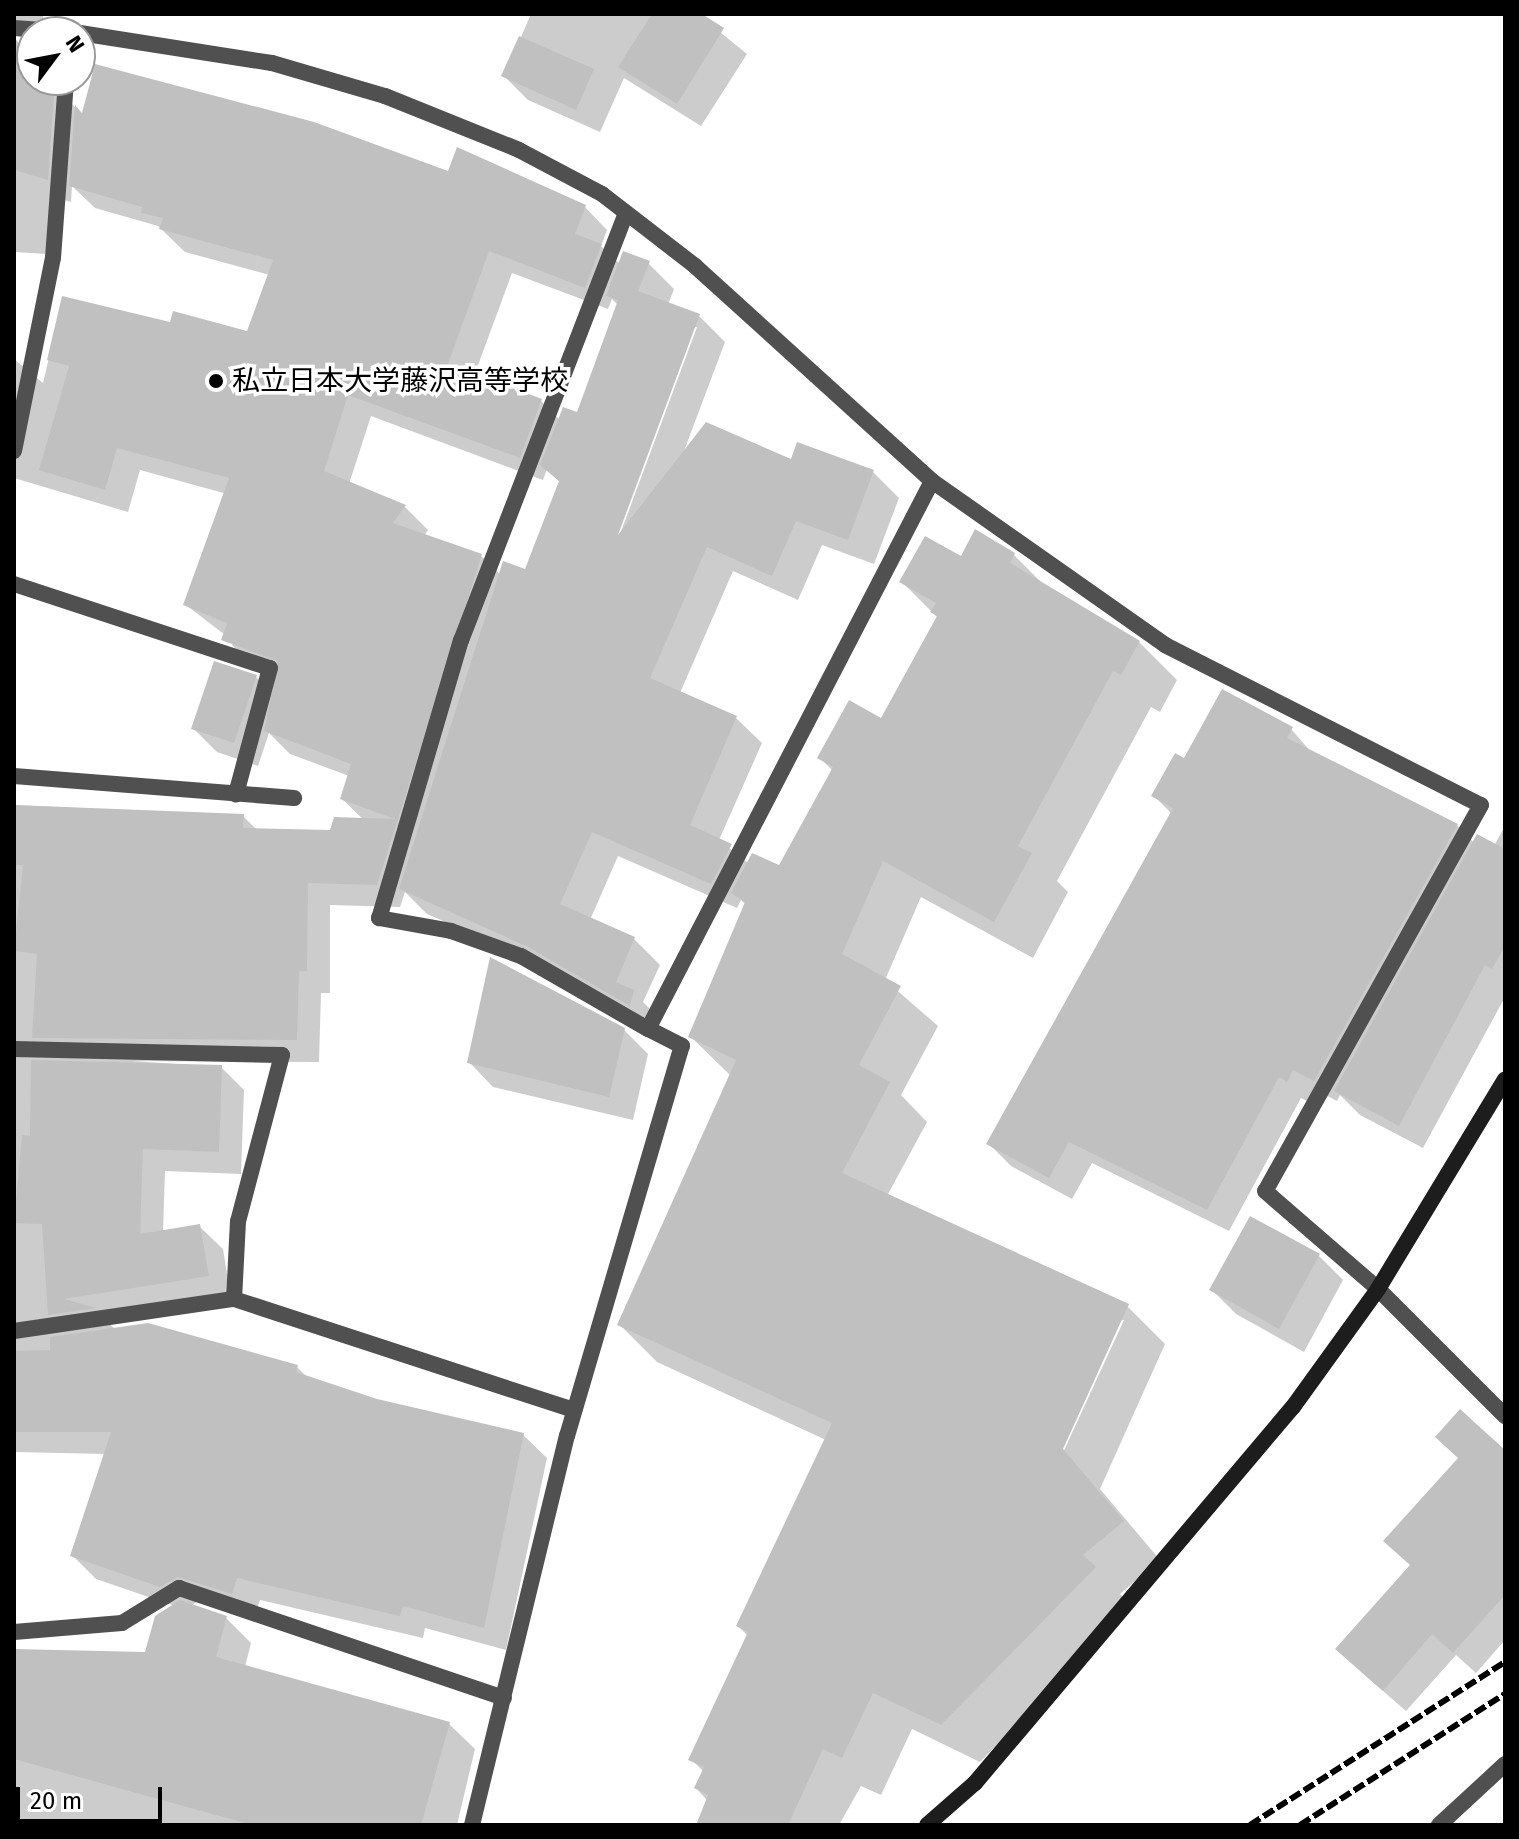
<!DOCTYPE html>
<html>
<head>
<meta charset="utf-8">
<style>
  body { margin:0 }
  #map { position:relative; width:1519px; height:1839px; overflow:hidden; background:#fff; font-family:"Fira Sans","Noto Sans JP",sans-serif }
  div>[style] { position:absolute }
  .shadow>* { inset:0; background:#0003 }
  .building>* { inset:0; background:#c0c0c0 }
  .lane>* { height:16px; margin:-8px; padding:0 8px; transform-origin:8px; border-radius:8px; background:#505050 }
  .street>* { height:16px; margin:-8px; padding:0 8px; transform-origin:8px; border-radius:8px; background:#505050 }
  .secondary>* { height:16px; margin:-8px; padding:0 8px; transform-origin:8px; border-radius:8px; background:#1d1d1d }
  .rail>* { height:6px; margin-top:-3px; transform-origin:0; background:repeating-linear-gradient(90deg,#000 0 12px,transparent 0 16px) }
  .dots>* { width:22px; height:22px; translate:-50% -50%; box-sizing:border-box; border:4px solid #fff; border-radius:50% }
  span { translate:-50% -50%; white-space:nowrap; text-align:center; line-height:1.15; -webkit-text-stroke:7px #fff; paint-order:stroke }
  .poi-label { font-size:28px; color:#000 }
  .left { translate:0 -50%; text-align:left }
  .frame { position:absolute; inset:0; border:16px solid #000; pointer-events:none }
  .north { position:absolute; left:16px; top:16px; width:80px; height:80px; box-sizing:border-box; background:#fff; border:2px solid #999; border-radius:50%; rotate:58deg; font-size:22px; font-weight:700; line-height:32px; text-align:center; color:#000 }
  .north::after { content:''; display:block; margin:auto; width:28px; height:36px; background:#000; clip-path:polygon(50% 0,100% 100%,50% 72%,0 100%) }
  .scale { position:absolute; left:16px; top:1787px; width:146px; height:36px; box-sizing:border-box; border:4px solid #000; border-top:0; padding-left:10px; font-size:24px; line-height:28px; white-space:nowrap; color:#000; -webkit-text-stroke:6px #fff; paint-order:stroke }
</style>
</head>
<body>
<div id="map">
  <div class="shadow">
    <div style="clip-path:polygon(14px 14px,43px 14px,44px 25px,14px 29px)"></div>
    <div style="clip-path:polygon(531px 14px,698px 14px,747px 54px,701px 126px,624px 78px,600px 132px,528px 100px,504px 76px)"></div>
    <div style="clip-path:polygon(evenodd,14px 36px,32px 63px,32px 80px,50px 80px,83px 116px,449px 173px,458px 150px,584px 206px,607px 230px,601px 246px,620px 264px,648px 263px,674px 289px,668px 305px,699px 316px,725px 342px,684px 451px,873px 472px,899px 498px,874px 564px,822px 545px,798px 600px,733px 571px,680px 693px,736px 718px,762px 743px,719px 840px,748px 863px,779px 868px,833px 771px,820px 758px,882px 720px,938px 618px,902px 582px,962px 559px,1014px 555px,1047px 588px,1139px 642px,1177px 680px,1160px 712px,1151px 707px,1057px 881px,1068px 892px,1033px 958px,921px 897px,885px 980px,938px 1026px,901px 1095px,927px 1122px,887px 1196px,1127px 1306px,1165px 1344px,1100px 1489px,1160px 1560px,1120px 1594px,1132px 1606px,980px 1762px,912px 1729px,881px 1795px,861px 1786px,839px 1825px,729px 1825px,696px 1788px,704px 1772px,691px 1759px,748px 1636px,738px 1626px,826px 1440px,657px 1362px,619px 1324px,731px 1076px,690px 1036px,746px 905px,741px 900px,737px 908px,618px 856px,590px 920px,634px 939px,660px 965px,643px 1002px,659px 1018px,656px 1030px,524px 956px,427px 914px,405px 892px,400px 907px,330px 905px,330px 993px,321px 993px,319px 1062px,132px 1061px,221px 1067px,244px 1090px,241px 1174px,165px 1171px,163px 1232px,199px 1226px,223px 1249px,231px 1299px,104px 1319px,114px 1328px,297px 1367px,308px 1378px,377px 1401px,523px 1435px,547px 1458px,506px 1650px,425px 1628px,423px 1638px,260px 1600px,255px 1616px,202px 1599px,190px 1606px,226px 1618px,251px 1643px,245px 1667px,449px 1724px,475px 1749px,457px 1825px,14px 1825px,14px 1651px,147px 1654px,175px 1606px,96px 1579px,73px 1556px,106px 1454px,14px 1452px,14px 805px,243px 816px,257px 830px,332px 832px,364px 820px,342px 799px,349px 776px,290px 754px,269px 733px,258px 766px,217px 752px,193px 728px,256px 677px,274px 695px,278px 674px,246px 663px,225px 635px,186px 605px,227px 494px,140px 470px,128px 512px,14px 478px,14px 359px,43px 383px,63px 298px,171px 325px,248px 333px,270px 275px,185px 252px,158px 226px,95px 208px,72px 186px,71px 202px,50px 196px,47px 254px,14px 252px,14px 36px,512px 273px,608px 309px,612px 299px,618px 305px,578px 415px,560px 420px,541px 401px,474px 376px,512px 273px,14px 36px,693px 327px,697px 327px,616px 545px,612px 544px,693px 327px,14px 36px,371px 416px,543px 480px,547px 469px,560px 482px,527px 571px,501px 575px,481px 556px,424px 536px,428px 530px,405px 507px,349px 484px,371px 416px,14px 36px,1119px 1320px,1124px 1320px,1060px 1459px,1057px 1458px,1119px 1320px)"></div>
    <div style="clip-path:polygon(1291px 729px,1312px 753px,1457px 825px,1474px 843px,1494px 846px,1505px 826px,1505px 997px,1423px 1148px,1360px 1115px,1340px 1095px,1337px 1101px,1316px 1090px,1309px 1102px,1301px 1098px,1229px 1231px,1092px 1163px,1072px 1199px,1011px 1166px,989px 1144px,1172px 814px,1154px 796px,1185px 761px)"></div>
    <div style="clip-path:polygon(624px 1030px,648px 1054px,633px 1120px,493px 1087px,469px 1062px)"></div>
    <div style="clip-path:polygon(1319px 1256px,1343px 1280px,1304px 1352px,1236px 1314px,1212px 1290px)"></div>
    <div style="clip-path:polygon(1505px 1454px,1505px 1640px,1476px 1673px,1456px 1655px,1406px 1711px,1360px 1671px,1411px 1566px)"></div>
  </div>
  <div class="building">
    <div style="clip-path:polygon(652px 14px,702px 14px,724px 28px,677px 104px,618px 67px)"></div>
    <div style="clip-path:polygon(519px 36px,594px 69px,576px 110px,501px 76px)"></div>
    <div style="clip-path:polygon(14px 39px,32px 56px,32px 80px,55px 82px,48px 180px,14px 170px)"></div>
    <div style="clip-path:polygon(95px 64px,314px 122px,448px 171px,457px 147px,586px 205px,575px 234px,602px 244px,585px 288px,489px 251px,448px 364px,542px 399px,520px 458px,348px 395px,324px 471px,406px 505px,393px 523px,482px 554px,377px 885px,308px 883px,307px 971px,299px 971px,297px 1040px,32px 1038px,37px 954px,14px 951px,23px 865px,14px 865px,14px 805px,244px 814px,243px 828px,330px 830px,334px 817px,395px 819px,340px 799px,351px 764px,264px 731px,278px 661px,221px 640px,227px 623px,183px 605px,229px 478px,117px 448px,105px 490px,39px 470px,69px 366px,47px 360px,62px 296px,170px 322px,173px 311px,247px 331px,273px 260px,159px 229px,163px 218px,141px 213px,142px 207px,69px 186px,75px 105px,82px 113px)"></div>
    <div style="clip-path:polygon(623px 251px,650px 261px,638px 291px,700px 314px,618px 535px,706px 422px,791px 459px,797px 442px,874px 470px,848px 540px,796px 521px,772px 576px,707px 547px,650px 678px,737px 716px,690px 825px,732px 844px,711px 884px,592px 832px,560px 904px,635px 937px,616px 982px,634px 990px,630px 1006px,526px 946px,399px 889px,503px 561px,525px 569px,559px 481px,540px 465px,563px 407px,577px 412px,618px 300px,606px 296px)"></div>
    <div style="clip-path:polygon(975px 529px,1015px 553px,1010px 563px,1140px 641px,1121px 675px,1113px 671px,1018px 846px,1032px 853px,994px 922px,883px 861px,842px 954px,901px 986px,859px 1065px,890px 1082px,842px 1173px,1129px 1304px,1063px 1449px,1124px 1521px,1083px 1555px,1096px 1567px,941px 1725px,873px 1693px,842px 1758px,823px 1749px,788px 1825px,696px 1825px,708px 1795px,694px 1788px,704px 1767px,688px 1760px,748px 1632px,736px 1626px,832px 1423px,617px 1325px,736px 1060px,688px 1037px,745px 902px,731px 893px,752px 853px,779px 865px,833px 767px,817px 758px,849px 700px,881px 718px,937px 616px,930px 612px,936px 603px,899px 582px,925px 536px,961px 556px)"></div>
    <div style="clip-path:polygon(214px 661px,257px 675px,234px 743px,191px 729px)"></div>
    <div style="clip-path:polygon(1222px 689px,1293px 727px,1287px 738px,1458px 824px,1314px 1081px,1293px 1070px,1287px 1082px,1279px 1077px,1207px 1210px,1069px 1142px,1049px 1178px,986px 1144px,1173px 808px,1151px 796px,1175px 753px,1184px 758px)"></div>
    <div style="clip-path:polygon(1477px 834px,1505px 849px,1505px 946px,1492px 969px,1485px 965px,1399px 1126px,1334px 1091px)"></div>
    <div style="clip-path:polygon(490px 957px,625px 1028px,609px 1097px,467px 1063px)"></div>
    <div style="clip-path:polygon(31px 1060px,222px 1065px,219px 1152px,143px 1149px,140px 1234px,200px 1224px,209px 1276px,64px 1299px,96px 1308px,48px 1315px,42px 1224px,14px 1223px,22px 1135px,30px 1136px)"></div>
    <div style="clip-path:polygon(1250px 1216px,1320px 1254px,1279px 1329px,1209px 1290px)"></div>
    <div style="clip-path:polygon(148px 1323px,298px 1365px,296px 1372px,377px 1399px,524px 1433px,484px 1628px,403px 1606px,400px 1616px,237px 1578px,232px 1594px,178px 1577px,160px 1587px,70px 1556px,111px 1432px,14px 1432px,14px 1351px,50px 1350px,50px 1337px)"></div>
    <div style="clip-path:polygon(1460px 1409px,1505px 1450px,1505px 1595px,1453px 1653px,1432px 1634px,1383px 1691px,1335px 1649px,1410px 1565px,1383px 1541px,1458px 1458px,1435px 1437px)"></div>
    <div style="clip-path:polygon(180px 1600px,227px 1616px,216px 1657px,450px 1722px,421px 1825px,252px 1825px,14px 1759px,14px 1649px,145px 1652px,155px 1616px)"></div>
  </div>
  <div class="lane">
    <div style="left:626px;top:213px;width:458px;rotate:111.1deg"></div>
    <div style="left:461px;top:640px;width:290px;rotate:106.4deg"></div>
    <div style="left:379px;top:918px;width:73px;rotate:10.2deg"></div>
    <div style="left:451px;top:931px;width:74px;rotate:19.7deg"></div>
    <div style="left:521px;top:956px;width:146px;rotate:29.9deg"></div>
  </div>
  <div class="street">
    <div style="left:14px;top:28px;width:55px;rotate:4.2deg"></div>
    <div style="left:80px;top:33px;width:194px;rotate:8.9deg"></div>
    <div style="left:272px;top:63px;width:118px;rotate:16.3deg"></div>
    <div style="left:385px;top:96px;width:144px;rotate:21.9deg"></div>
    <div style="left:519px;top:150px;width:94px;rotate:27.9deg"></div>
    <div style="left:602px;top:194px;width:118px;rotate:37.7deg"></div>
    <div style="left:695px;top:266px;width:320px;rotate:42.2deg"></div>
    <div style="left:932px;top:481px;width:285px;rotate:35.1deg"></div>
    <div style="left:1165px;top:645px;width:354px;rotate:26.9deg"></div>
    <div style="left:1481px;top:805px;width:442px;rotate:119.2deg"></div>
    <div style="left:1265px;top:1191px;width:150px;rotate:40.9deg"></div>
    <div style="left:1378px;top:1289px;width:180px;rotate:45deg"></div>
    <div style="left:14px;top:451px;width:197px;rotate:-78.6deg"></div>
    <div style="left:53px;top:258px;width:178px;rotate:-85.8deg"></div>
    <div style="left:14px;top:584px;width:269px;rotate:18.2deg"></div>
    <div style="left:270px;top:668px;width:131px;rotate:105.1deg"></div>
    <div style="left:14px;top:776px;width:281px;rotate:4.5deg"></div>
    <div style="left:14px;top:1049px;width:268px;rotate:1.3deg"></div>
    <div style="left:282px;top:1055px;width:172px;rotate:104.8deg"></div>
    <div style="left:238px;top:1221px;width:78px;rotate:92.9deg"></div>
    <div style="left:14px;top:1331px;width:222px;rotate:-8.3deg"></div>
    <div style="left:234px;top:1299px;width:358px;rotate:18.1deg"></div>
    <div style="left:14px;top:1632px;width:108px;rotate:-4.8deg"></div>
    <div style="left:122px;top:1623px;width:67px;rotate:-31.6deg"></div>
    <div style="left:179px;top:1588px;width:343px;rotate:18.7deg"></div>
    <div style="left:472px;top:1825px;width:400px;rotate:-76.3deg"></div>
    <div style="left:567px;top:1436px;width:407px;rotate:-73.6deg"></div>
    <div style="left:682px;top:1046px;width:38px;rotate:-153deg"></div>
    <div style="left:648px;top:1029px;width:617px;rotate:-62.6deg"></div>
    <div style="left:1439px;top:1825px;width:90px;rotate:-42.7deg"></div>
  </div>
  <div class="secondary">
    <div style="left:927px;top:1825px;width:64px;rotate:-41.2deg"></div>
    <div style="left:975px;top:1783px;width:492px;rotate:-49.8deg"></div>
    <div style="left:1293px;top:1407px;width:145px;rotate:-54.2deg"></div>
    <div style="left:1378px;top:1289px;width:245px;rotate:-58.8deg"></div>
  </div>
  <div class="rail">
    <div style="left:1250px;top:1825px;width:303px;rotate:-32.6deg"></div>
    <div style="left:1300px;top:1825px;width:243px;rotate:-32.6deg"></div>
  </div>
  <div class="dots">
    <div style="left:216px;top:381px;background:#000"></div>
  </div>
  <div class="poi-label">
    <span class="left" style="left:232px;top:381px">私立日本大学藤沢高等学校</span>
  </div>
  <div class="frame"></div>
  <div class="north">N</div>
  <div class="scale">20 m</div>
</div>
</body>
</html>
